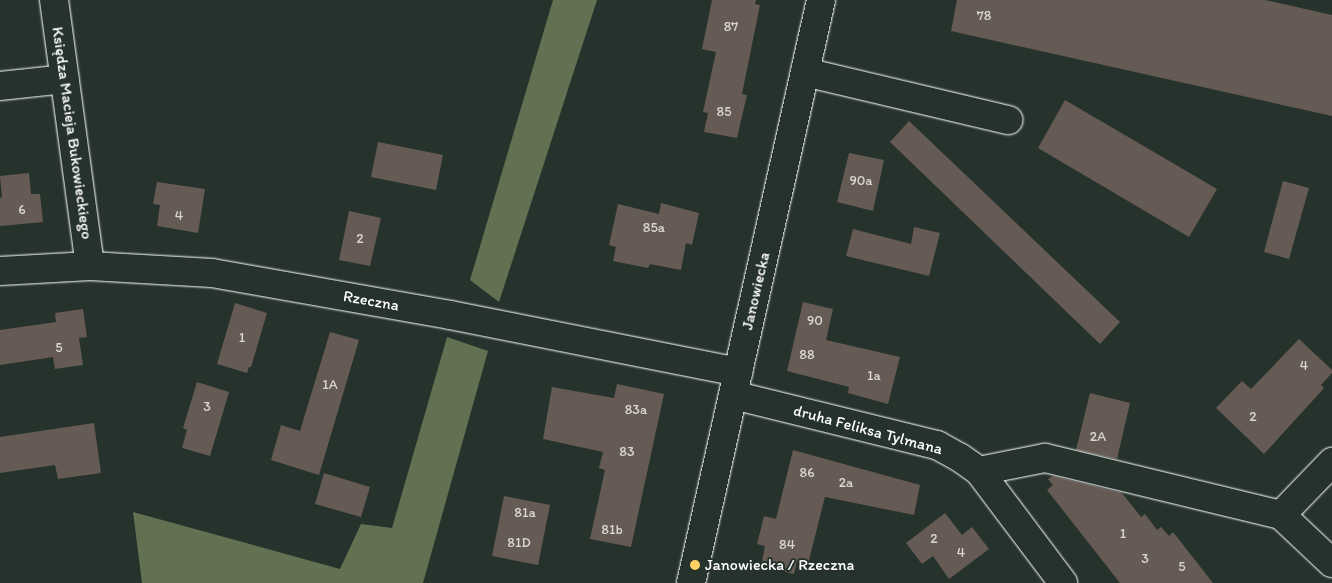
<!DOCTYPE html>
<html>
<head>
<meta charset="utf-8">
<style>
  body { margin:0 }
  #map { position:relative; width:1332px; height:583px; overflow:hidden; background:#26332d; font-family:Itim,sans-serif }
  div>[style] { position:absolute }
  .green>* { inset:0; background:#627152 }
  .building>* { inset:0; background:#665a54 }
  .roads { filter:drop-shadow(0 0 1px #fff) drop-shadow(0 0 1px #fff) }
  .minor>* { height:28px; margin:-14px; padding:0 14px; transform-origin:14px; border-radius:14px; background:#26332d }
  .dots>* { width:14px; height:14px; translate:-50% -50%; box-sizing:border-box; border:2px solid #26332d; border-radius:50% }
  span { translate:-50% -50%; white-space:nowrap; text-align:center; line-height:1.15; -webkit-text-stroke:4px #26332d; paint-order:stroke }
  .number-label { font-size:14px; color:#d9d6d4 }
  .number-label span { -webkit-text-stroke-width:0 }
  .street-label { font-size:16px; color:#fff }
  .poi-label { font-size:16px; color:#fff }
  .left { translate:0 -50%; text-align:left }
</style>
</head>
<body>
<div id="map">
  <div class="green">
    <div style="clip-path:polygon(553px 0,597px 0,499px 302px,470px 280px)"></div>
    <div style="clip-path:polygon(447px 337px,488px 351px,423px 583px,142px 583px,133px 512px,340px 569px,361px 524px,392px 528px)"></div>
  </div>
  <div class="building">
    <div style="clip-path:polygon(712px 0,756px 0,755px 4px,760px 5px,742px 94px,747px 95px,737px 138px,704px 132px,708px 113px,703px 112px,716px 52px,702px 49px)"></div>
    <div style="clip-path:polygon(957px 0,1265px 0,1332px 15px,1332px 116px,951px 31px)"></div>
    <div style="clip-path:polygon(1065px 100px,1217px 189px,1189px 237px,1038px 148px)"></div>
    <div style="clip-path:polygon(909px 121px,1120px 322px,1100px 344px,890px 142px)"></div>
    <div style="clip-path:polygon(378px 142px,443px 155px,436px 190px,371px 177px)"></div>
    <div style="clip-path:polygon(849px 153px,884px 160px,873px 211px,837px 202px)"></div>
    <div style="clip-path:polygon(29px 173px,31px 194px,40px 194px,43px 222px,0 226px,0 198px,2px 197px,0 176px)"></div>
    <div style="clip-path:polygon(1283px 181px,1309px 188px,1289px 259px,1264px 252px)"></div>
    <div style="clip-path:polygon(157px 182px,205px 189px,198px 233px,157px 226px,160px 205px,153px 204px)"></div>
    <div style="clip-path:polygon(661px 203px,699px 213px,692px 245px,686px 243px,681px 270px,650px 264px,648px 268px,613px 261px,616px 247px,609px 245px,618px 204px,659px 214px)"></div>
    <div style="clip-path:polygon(349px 211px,381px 218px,370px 266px,339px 260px)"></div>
    <div style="clip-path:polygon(914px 227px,940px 233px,929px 276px,846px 256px,853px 229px,911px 244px)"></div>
    <div style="clip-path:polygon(803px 302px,833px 309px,826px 340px,900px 357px,888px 404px,848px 393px,849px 387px,787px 371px)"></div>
    <div style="clip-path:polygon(235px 303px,267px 313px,251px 367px,249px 367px,247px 373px,217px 364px)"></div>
    <div style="clip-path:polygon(83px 309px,87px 337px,79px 338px,83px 365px,55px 369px,53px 357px,0 365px,0 330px,56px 322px,55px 313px)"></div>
    <div style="clip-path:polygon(330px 332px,359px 340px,319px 475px,271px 460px,281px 425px,300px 431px)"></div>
    <div style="clip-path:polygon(1299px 339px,1332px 370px,1332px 373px,1321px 385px,1324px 388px,1264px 454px,1216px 408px,1242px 381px,1251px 389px)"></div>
    <div style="clip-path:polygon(197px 382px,229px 392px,210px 456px,182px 448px,187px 430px,183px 428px)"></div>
    <div style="clip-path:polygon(617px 384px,664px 394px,631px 547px,590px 539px,605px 470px,599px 468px,603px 452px,543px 439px,552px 387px,614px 398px)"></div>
    <div style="clip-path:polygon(1090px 393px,1130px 403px,1117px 459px,1076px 450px)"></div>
    <div style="clip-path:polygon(94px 423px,101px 473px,58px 479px,55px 465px,0 473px,0 437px)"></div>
    <div style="clip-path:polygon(793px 450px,920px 485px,914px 515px,825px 497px,808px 564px,797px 561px,794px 574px,761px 566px,765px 546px,757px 544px,764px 516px,776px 519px)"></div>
    <div style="clip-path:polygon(324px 473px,370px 487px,361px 517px,315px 504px)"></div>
    <div style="clip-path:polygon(1053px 476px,1122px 493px,1141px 517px,1145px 514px,1157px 530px,1161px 527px,1169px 536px,1173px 532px,1213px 583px,1120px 583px,1047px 490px,1053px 485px,1048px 479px)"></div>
    <div style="clip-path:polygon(504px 496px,550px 505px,538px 565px,492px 556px)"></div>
    <div style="clip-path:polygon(945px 513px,962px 535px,972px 527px,989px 549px,949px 579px,933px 556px,922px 564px,906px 543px)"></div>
  </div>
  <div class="roads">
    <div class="minor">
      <div style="left:54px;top:0;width:268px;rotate:82.3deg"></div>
      <div style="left:805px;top:72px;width:209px;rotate:13.3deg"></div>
      <div style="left:0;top:86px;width:65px;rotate:-6.1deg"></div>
      <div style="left:0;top:271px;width:90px;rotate:-3.2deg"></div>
      <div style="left:90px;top:266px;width:122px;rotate:3.3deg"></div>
      <div style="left:212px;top:273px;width:242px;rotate:10deg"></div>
      <div style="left:450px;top:315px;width:294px;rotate:11.2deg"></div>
      <div style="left:733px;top:395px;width:210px;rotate:13.8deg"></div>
      <div style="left:937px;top:445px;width:25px;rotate:29deg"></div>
      <div style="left:959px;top:457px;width:24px;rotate:35deg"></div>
      <div style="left:979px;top:471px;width:140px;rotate:53.1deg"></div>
      <div style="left:979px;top:471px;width:67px;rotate:-11.1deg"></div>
      <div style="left:1045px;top:458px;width:243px;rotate:13.6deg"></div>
      <div style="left:1281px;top:515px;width:70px;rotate:43.3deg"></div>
      <div style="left:1281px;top:515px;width:74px;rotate:-46.1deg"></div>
      <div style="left:691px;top:583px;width:597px;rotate:-77.43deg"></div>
    </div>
  </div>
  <div class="dots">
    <div style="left:695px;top:565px;background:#ffd166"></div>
  </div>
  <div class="number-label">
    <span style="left:984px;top:16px">78</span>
    <span style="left:731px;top:27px">87</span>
    <span style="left:724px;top:112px">85</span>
    <span style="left:861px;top:181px">90a</span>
    <span style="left:22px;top:210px">6</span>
    <span style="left:179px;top:216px">4</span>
    <span style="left:654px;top:228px">85a</span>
    <span style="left:360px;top:239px">2</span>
    <span style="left:815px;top:321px">90</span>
    <span style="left:242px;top:338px">1</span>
    <span style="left:59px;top:348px">5</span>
    <span style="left:807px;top:355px">88</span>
    <span style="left:1304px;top:366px">4</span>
    <span style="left:874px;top:376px">1a</span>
    <span style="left:330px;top:385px">1A</span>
    <span style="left:207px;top:407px">3</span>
    <span style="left:636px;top:410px">83a</span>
    <span style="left:1253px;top:417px">2</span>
    <span style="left:1098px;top:437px">2A</span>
    <span style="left:627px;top:452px">83</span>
    <span style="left:807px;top:473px">86</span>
    <span style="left:846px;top:483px">2a</span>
    <span style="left:525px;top:513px">81a</span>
    <span style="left:612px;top:530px">81b</span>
    <span style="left:1123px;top:534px">1</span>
    <span style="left:934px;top:539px">2</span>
    <span style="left:519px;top:543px">81D</span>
    <span style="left:787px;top:545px">84</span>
    <span style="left:961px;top:553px">4</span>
    <span style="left:1145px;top:559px">3</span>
    <span style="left:1182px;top:567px">5</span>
  </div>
  <div class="street-label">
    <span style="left:72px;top:133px;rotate:82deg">Księdza Macieja Bukowieckiego</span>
    <span style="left:756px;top:291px;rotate:-77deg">Janowiecka</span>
    <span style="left:371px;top:301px;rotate:10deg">Rzeczna</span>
    <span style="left:868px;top:430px;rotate:15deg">druha Feliksa Tylmana</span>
  </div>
  <div class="poi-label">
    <span class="left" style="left:705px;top:565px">Janowiecka / Rzeczna</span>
  </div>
</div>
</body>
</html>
